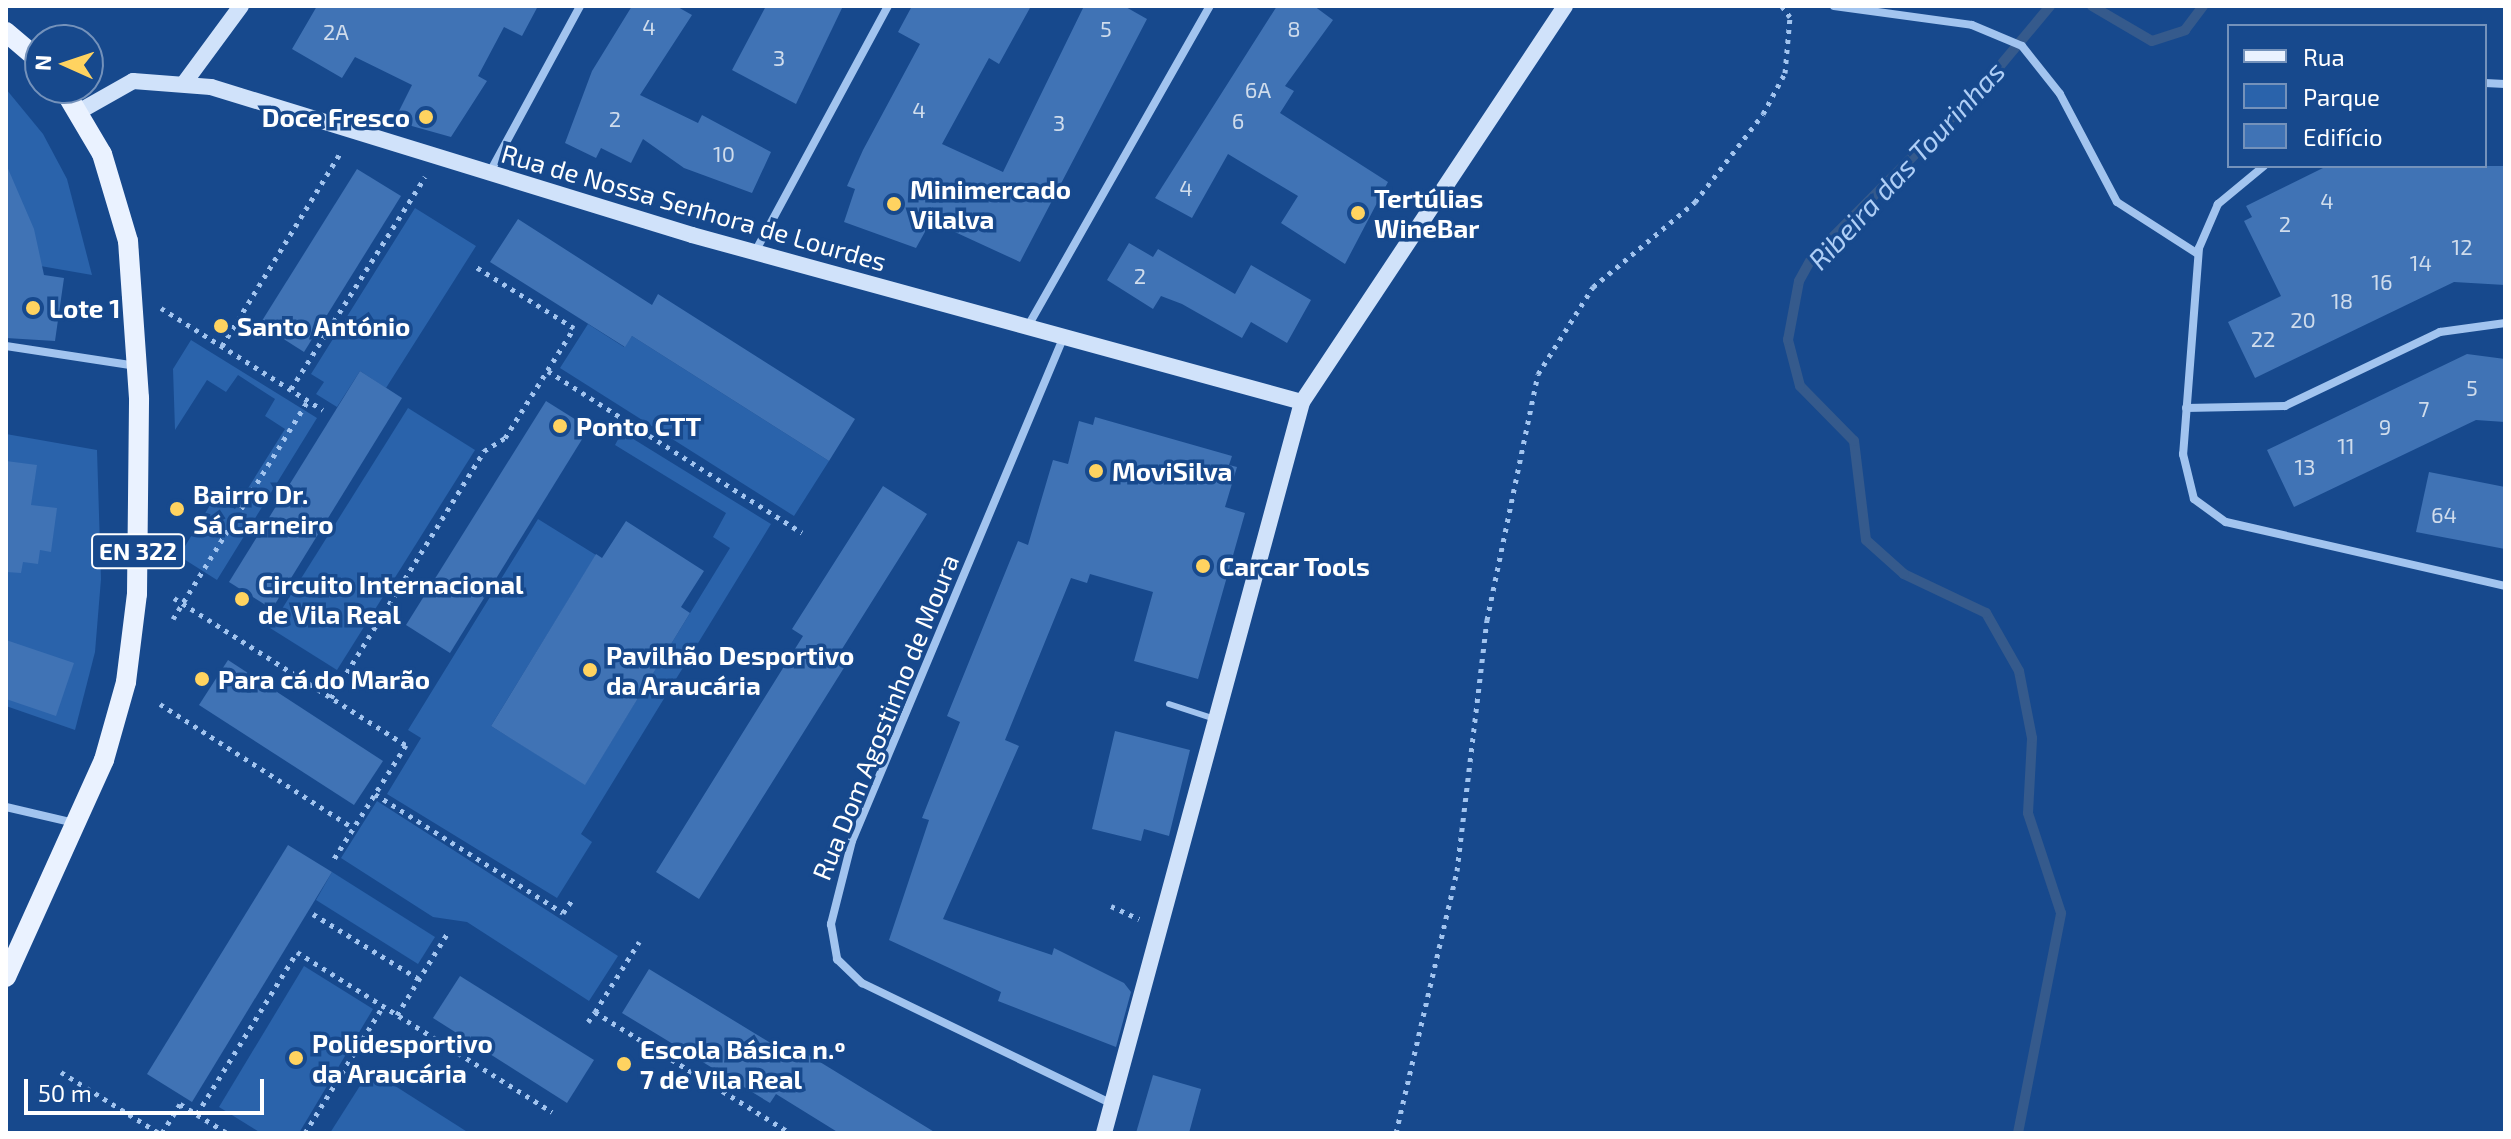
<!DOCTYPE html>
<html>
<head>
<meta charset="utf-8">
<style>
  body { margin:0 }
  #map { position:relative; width:2511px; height:1139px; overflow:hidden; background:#17498d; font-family:"Exo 2",sans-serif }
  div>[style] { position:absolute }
  .green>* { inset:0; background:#2a63ab }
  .stream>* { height:10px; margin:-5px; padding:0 5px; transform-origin:5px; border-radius:5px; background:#355a8c }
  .building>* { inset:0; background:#4073b5 }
  .path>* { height:5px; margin-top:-2.5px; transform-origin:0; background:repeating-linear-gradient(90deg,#a2c4ef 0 4px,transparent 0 10px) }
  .lane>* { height:6px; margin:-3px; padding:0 3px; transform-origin:3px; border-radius:3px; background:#a2c4ef }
  .street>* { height:8px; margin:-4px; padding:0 4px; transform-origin:4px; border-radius:4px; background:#a2c4ef }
  .secondary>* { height:16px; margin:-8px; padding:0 8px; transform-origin:8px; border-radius:8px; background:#d0e2fa }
  .primary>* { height:20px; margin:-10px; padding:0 10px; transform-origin:10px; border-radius:10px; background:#eaf2ff }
  .dots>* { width:22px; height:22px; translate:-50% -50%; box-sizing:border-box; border:4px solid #17498d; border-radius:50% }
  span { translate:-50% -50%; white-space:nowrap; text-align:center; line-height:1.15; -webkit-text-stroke:7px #17498d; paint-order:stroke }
  .number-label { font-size:22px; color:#cfdcec }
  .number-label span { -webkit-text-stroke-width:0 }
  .shield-label span { padding:2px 6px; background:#17498d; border:2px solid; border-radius:6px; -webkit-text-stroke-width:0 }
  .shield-label { font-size:24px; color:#fff; font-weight:700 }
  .poi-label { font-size:26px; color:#fff; font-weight:700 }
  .right { translate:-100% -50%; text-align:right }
  .left { translate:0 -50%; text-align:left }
  .street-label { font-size:26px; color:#fff }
  .water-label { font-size:28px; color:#aecef6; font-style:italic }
  .frame { position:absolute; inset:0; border:8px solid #fff; pointer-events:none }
  .legend { position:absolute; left:2227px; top:24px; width:260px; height:144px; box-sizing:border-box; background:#17498d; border:2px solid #7492bb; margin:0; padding:10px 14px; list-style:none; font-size:24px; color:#fff }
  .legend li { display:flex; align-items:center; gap:16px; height:40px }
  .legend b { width:40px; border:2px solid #7492bb }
  .north { position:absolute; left:24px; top:24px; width:80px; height:80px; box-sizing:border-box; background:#17498d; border:2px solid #7492bb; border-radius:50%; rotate:273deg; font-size:22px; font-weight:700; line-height:32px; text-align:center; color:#fff }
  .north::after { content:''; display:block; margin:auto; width:28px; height:36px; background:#ffd360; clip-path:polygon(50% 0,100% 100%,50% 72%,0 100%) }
  .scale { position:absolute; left:24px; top:1079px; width:240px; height:36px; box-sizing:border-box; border:4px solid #fff; border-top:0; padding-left:10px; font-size:24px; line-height:28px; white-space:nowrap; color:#fff; -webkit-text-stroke:6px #17498d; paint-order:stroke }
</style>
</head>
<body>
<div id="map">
  <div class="green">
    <div style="clip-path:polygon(6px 89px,43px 134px,67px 179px,92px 275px,6px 260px)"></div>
    <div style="clip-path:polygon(415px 208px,476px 246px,386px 388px,360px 371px,337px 407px,316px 394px,324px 382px,311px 374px)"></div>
    <div style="clip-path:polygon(588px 324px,624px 347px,632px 336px,829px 461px,794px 516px,560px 368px)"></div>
    <div style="clip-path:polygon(191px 340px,317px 418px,217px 580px,179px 556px,215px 497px,235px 509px,285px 429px,265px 416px,275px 399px,238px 375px,226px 392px,207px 380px,175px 430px,173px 369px)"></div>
    <div style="clip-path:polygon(408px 408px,475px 450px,337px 670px,270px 628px)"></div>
    <div style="clip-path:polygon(622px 432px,771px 524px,581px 834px,592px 842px,557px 898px,387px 794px,421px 738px,408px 730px,538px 519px,596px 555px,491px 726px,585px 784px,730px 548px,713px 537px,726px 513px,615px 445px)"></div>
    <div style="clip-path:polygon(6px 434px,97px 450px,101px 579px,95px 652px,75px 730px,6px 706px)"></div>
    <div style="clip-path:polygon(377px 801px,618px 956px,589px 1001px,467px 922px,433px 917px,341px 858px)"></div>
    <div style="clip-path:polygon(332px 872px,435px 937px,418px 964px,316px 900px)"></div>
    <div style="clip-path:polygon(304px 966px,373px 1009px,299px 1133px,261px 1133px,219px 1107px)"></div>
    <div style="clip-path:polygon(370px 1070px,469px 1133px,330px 1133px)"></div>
  </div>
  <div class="stream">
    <div style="left:2092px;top:6px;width:69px;rotate:30.3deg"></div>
    <div style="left:2152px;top:41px;width:35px;rotate:-18deg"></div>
    <div style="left:2185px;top:30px;width:30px;rotate:-53deg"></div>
    <div style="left:2018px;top:1133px;width:224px;rotate:-78.9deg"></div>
    <div style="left:2061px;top:913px;width:105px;rotate:-108.3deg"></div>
    <div style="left:2028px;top:813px;width:75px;rotate:-86.9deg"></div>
    <div style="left:2032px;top:738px;width:68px;rotate:-101deg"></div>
    <div style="left:2019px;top:671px;width:67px;rotate:-119.6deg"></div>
    <div style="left:1986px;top:613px;width:91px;rotate:-154.6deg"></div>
    <div style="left:1904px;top:574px;width:51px;rotate:-138.2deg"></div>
    <div style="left:1866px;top:540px;width:100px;rotate:-96.9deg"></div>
    <div style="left:1854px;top:441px;width:77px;rotate:-134.5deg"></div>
    <div style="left:1800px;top:386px;width:48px;rotate:-104.6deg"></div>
    <div style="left:1788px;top:340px;width:60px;rotate:-79.4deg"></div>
    <div style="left:1799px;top:281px;width:26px;rotate:-61deg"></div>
    <div style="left:1812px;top:258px;width:244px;rotate:-45.2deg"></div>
    <div style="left:1984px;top:85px;width:103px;rotate:-50.1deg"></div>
  </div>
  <div class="building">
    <div style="clip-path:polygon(317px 6px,538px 6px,522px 36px,504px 27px,478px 76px,487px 81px,451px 137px,394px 121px,412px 85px,355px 57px,342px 78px,292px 49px)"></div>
    <div style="clip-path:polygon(632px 6px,676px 6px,692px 15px,640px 95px,698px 123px,702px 115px,771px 152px,752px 193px,684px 168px,643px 139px,631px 163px,601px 148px,596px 158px,565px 143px,592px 71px)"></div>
    <div style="clip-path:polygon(766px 6px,843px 6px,796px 104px,732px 70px)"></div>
    <div style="clip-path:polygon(912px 6px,1031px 6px,999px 64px,989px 58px,942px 144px,1003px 172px,1084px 6px,1124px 6px,1147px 19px,1020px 262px,931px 221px,916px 248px,844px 222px,855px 189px,847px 186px,863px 150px,920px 44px,898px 32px)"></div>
    <div style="clip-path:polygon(1277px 6px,1314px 6px,1333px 20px,1285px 86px,1294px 91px,1280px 113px,1388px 182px,1345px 264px,1281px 223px,1298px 196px,1228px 154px,1192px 218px,1155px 198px)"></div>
    <div style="clip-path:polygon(6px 164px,34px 229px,44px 275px,64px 278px,55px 341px,6px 338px)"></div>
    <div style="clip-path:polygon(2327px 166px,2505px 166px,2505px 285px,2454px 282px,2255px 378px,2228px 322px,2281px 296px,2244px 221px,2252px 217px,2246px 206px)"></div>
    <div style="clip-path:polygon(357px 169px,401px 196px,304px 352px,260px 324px)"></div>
    <div style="clip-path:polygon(518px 219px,652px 305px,658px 294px,855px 419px,829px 461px,632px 336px,625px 347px,490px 262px)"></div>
    <div style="clip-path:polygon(1129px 243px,1153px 257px,1158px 249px,1235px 294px,1251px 265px,1311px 300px,1287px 343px,1251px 322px,1242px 338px,1182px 304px,1161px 296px,1153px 309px,1107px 280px)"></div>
    <div style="clip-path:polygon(2467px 354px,2505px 359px,2505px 422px,2476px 420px,2294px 507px,2267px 450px)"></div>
    <div style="clip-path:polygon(360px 371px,402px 398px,272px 609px,229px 582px)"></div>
    <div style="clip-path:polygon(546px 401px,589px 428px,450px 653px,406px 625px)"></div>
    <div style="clip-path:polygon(1095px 417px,1232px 456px,1229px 465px,1237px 467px,1225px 507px,1245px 513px,1198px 679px,1134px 661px,1153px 592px,1090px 574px,1087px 583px,1071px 578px,1005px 740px,1019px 746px,943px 919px,1052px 955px,1054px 948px,1124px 983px,1131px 992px,1116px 1047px,998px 1001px,1001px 992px,889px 940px,929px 820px,922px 818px,960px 722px,947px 716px,1018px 541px,1028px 545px,1053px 460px,1068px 464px,1079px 421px,1093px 425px)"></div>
    <div style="clip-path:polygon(6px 461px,37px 465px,31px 505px,57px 508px,51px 552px,40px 550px,38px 564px,23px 562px,21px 573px,6px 572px)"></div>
    <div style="clip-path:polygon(2429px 472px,2505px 487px,2505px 549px,2416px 532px)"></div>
    <div style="clip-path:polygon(883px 486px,927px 514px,837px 657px,847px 663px,699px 899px,656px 872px,803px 636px,792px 629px)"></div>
    <div style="clip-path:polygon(626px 521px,704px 571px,681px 607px,690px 613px,585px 785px,491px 726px,596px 554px,602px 558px)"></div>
    <div style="clip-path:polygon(6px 640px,74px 663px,56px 716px,6px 699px)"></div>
    <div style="clip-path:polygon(228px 660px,383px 761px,354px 805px,199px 705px)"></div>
    <div style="clip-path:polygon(1115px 731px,1190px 750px,1169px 836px,1144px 829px,1141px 841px,1092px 829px)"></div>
    <div style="clip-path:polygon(288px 845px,332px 872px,192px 1102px,147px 1074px)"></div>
    <div style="clip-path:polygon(649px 969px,797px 1059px,802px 1051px,936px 1133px,839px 1133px,776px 1094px,770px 1103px,622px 1013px)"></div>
    <div style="clip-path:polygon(460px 976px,594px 1060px,567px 1103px,433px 1018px)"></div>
    <div style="clip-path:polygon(1153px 1075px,1201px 1089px,1189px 1133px,1136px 1133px)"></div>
  </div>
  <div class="path">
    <div style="left:161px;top:308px;width:191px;rotate:32.2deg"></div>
    <div style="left:222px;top:346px;width:228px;rotate:-58.5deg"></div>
    <div style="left:548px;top:371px;width:301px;rotate:32.5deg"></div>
    <div style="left:291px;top:389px;width:251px;rotate:-57.7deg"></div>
    <div style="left:174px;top:598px;width:275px;rotate:32.4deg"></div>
    <div style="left:406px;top:745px;width:138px;rotate:122.3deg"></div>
    <div style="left:173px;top:619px;width:257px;rotate:-58.3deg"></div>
    <div style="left:331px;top:698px;width:291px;rotate:-58.2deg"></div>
    <div style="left:484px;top:451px;width:25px;rotate:-32deg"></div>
    <div style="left:505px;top:438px;width:130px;rotate:-57.9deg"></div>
    <div style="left:574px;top:328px;width:115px;rotate:-148.1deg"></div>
    <div style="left:160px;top:704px;width:229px;rotate:32.7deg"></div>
    <div style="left:375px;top:794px;width:222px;rotate:32.3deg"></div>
    <div style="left:563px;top:913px;width:16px;rotate:-55deg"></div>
    <div style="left:1111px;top:906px;width:31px;rotate:25deg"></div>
    <div style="left:313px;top:914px;width:124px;rotate:31.5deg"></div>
    <div style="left:595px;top:1012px;width:83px;rotate:-57.8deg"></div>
    <div style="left:397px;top:1015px;width:95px;rotate:-58.3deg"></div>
    <div style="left:588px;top:1022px;width:12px;rotate:-55deg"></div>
    <div style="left:595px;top:1012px;width:229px;rotate:31.8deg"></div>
    <div style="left:61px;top:1072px;width:115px;rotate:31.9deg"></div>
    <div style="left:197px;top:1114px;width:190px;rotate:-58.3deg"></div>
    <div style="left:297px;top:952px;width:301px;rotate:32.1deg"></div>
    <div style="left:162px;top:1133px;width:34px;rotate:-58deg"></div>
    <div style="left:180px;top:1104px;width:55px;rotate:31.7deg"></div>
    <div style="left:305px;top:1133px;width:149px;rotate:-58.4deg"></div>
    <div style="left:1396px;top:1133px;width:269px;rotate:-76.9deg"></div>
    <div style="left:1457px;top:871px;width:253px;rotate:-83.2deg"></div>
    <div style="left:1487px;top:620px;width:251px;rotate:-78.3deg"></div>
    <div style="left:1538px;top:374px;width:103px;rotate:-57.7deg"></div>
    <div style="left:1593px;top:287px;width:133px;rotate:-39.8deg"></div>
    <div style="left:1695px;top:202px;width:111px;rotate:-52.3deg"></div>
    <div style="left:1763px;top:114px;width:47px;rotate:-61.8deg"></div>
    <div style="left:1785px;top:73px;width:56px;rotate:-84.9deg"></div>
    <div style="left:1790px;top:17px;width:14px;rotate:-126deg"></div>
  </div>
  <div class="lane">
    <div style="left:1169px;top:704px;width:48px;rotate:18.1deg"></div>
  </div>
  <div class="street">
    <div style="left:1834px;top:6px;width:139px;rotate:7.8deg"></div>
    <div style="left:1972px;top:25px;width:54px;rotate:22.8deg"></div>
    <div style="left:2022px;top:46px;width:61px;rotate:51.6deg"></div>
    <div style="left:2060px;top:94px;width:122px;rotate:62.2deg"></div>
    <div style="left:2117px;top:202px;width:96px;rotate:32.7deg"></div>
    <div style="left:2485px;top:83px;width:20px;rotate:3deg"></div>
    <div style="left:2264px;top:166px;width:60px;rotate:140.4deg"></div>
    <div style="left:2218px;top:204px;width:48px;rotate:113.4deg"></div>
    <div style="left:2199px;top:248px;width:207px;rotate:94.4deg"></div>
    <div style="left:2183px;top:454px;width:46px;rotate:76.3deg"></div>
    <div style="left:2194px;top:499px;width:39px;rotate:36deg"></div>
    <div style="left:2226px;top:522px;width:286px;rotate:12.9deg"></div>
    <div style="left:490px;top:172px;width:189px;rotate:-61.5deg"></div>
    <div style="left:755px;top:252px;width:280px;rotate:-61.6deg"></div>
    <div style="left:1028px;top:326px;width:368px;rotate:-60.4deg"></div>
    <div style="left:1064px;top:336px;width:548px;rotate:112.77deg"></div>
    <div style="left:852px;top:841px;width:86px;rotate:104.2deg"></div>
    <div style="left:831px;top:924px;width:36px;rotate:80deg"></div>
    <div style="left:837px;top:959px;width:35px;rotate:44deg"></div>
    <div style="left:862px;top:983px;width:280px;rotate:25.8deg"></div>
    <div style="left:6px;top:346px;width:132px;rotate:8.7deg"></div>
    <div style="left:2186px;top:408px;width:99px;rotate:-1.2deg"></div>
    <div style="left:2285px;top:406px;width:172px;rotate:-25.5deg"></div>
    <div style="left:2440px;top:332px;width:66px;rotate:-7.9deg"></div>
    <div style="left:6px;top:807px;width:71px;rotate:13.1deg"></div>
  </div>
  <div class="secondary">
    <div style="left:185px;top:82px;width:94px;rotate:-53.6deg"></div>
    <div style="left:80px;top:111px;width:61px;rotate:-29.5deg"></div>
    <div style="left:133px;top:81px;width:78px;rotate:4.4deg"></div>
    <div style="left:211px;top:87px;width:503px;rotate:17.1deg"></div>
    <div style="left:692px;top:235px;width:632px;rotate:15.31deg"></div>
    <div style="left:1104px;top:1133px;width:757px;rotate:-74.84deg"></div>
    <div style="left:1302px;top:402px;width:475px;rotate:-56.4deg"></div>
  </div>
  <div class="primary">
    <div style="left:6px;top:32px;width:45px;rotate:40.5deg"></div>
    <div style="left:6px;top:977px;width:238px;rotate:-65.7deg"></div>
    <div style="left:104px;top:760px;width:81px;rotate:-74.2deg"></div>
    <div style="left:126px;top:682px;width:89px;rotate:-82.9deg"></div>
    <div style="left:137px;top:594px;width:196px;rotate:-89.4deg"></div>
    <div style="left:139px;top:398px;width:157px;rotate:-94deg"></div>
    <div style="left:128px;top:241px;width:91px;rotate:-106.6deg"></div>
    <div style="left:102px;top:154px;width:77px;rotate:-120.6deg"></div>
  </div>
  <div class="dots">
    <div style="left:426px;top:117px;background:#ffd360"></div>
    <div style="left:894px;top:204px;background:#ffd360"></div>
    <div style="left:1358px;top:213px;background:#ffd360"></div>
    <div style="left:33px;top:308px;background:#ffd360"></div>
    <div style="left:221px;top:326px;background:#ffd360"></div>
    <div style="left:560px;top:426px;background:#ffd360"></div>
    <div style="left:1096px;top:471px;background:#ffd360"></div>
    <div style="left:177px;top:509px;background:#ffd360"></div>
    <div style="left:1203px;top:566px;background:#ffd360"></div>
    <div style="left:242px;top:599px;background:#ffd360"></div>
    <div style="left:590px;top:670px;background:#ffd360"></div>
    <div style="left:202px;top:679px;background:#ffd360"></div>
    <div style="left:296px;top:1058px;background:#ffd360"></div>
    <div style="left:624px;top:1064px;background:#ffd360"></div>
  </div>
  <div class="number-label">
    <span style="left:649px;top:27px">4</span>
    <span style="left:1106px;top:29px">5</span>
    <span style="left:1294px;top:29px">8</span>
    <span style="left:336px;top:32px">2A</span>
    <span style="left:779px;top:58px">3</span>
    <span style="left:1258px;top:90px">6A</span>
    <span style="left:919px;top:110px">4</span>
    <span style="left:615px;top:119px">2</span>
    <span style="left:1238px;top:121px">6</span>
    <span style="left:1059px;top:123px">3</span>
    <span style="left:724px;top:154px">10</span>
    <span style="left:1186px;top:188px">4</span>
    <span style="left:2327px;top:201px">4</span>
    <span style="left:2285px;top:224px">2</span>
    <span style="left:2462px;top:247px">12</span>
    <span style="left:2421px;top:263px">14</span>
    <span style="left:1140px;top:276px">2</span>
    <span style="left:2382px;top:282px">16</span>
    <span style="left:2342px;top:301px">18</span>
    <span style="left:2303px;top:320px">20</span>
    <span style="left:2263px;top:339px">22</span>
    <span style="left:2472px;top:388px">5</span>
    <span style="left:2424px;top:409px">7</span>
    <span style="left:2385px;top:427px">9</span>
    <span style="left:2346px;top:446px">11</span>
    <span style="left:2305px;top:467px">13</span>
    <span style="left:2444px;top:515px">64</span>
  </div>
  <div class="shield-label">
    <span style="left:138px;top:551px">EN 322</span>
  </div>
  <div class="poi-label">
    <span class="right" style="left:410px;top:117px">Doce Fresco</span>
    <span class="left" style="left:910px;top:204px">Minimercado<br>Vilalva</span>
    <span class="left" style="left:1374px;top:213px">Tertúlias<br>WineBar</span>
    <span class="left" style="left:49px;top:308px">Lote 1</span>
    <span class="left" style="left:237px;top:326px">Santo António</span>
    <span class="left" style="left:576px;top:426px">Ponto CTT</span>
    <span class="left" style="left:1112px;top:471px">MoviSilva</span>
    <span class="left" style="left:193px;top:509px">Bairro Dr.<br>Sá Carneiro</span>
    <span class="left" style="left:1219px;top:566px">Carcar Tools</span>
    <span class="left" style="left:258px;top:599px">Circuito Internacional<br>de Vila Real</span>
    <span class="left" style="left:606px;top:670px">Pavilhão Desportivo<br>da Araucária</span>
    <span class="left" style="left:218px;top:679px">Para cá do Marão</span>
    <span class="left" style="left:312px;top:1058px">Polidesportivo<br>da Araucária</span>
    <span class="left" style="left:640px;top:1064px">Escola Básica n.º<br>7 de Vila Real</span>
  </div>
  <div class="street-label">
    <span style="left:694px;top:207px;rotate:16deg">Rua de Nossa Senhora de Lourdes</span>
    <span style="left:885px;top:717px;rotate:-68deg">Rua Dom Agostinho de Moura</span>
  </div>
  <div class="water-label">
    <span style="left:1906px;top:165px;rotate:-47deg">Ribeira das Tourinhas</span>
  </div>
  <div class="frame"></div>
  <ul class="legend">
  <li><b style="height:10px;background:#eaf2ff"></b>Rua</li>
  <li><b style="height:22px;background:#2a63ab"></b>Parque</li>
  <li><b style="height:22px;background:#4073b5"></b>Edifício</li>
  </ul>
  <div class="north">N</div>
  <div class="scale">50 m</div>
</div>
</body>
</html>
